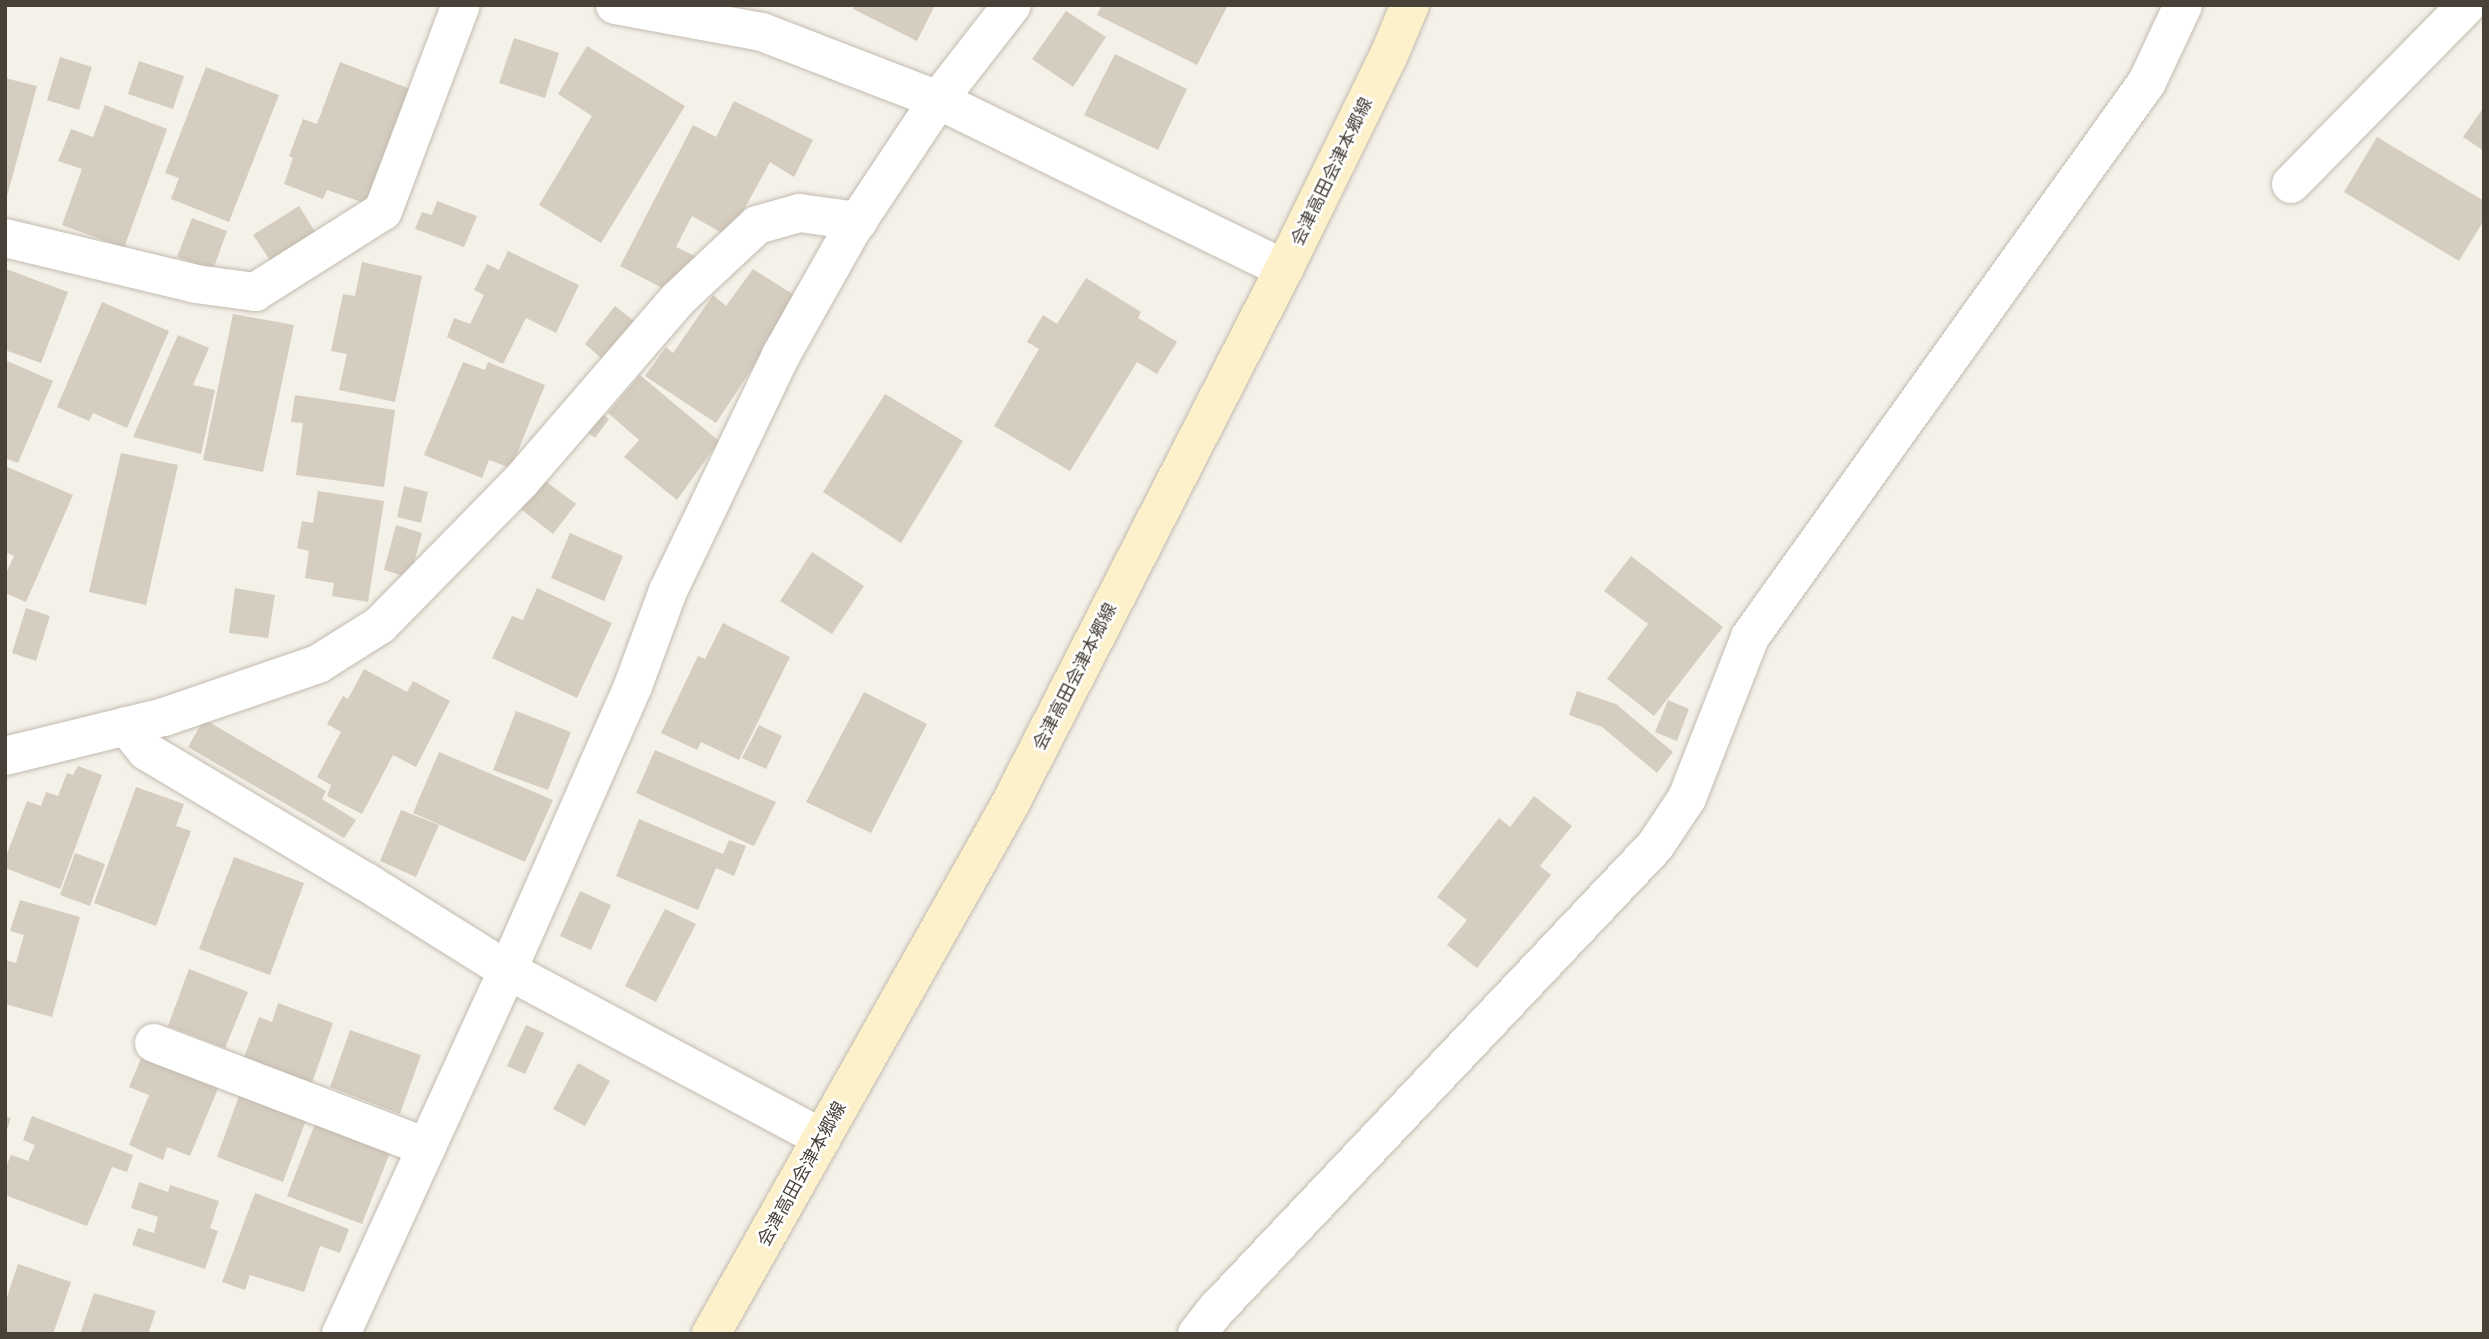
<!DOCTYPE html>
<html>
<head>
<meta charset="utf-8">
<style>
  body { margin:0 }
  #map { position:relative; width:2489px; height:1339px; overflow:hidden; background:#f4f1e9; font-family:"Titillium Web","Noto Sans JP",sans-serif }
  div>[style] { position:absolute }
  .building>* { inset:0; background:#d5cdbf }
  .roads { filter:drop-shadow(0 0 2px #c2bbaf) drop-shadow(0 0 2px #c2bbaf) }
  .minor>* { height:38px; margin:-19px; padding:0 19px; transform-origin:19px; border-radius:19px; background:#fff }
  .secondary>* { height:38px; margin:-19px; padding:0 19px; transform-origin:19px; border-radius:19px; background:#fcf1ca }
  span { translate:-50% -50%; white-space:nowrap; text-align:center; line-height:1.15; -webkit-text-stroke:5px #fff; paint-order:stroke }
  .street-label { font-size:18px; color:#474138 }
  .frame { position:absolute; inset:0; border:7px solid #474138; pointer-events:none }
</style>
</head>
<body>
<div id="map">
  <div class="building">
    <div style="clip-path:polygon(855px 5px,935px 5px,917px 41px,853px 9px)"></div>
    <div style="clip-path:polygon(1102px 5px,1228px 5px,1197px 65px,1097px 15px)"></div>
    <div style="clip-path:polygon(1066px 11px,1106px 37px,1073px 87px,1032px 59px)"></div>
    <div style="clip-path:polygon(514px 38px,559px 53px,545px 98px,499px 83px)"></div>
    <div style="clip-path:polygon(587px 46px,685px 106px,601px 243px,539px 205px,592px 116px,558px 94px)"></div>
    <div style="clip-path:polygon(1115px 54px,1187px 89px,1158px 150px,1084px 115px)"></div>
    <div style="clip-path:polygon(60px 57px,92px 67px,79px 110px,47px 100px)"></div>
    <div style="clip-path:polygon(139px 61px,184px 76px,173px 109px,128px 94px)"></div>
    <div style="clip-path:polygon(340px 62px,413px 90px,370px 205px,327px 190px,323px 199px,284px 184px,293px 158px,289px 156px,303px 119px,317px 124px)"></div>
    <div style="clip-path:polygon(206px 67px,279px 95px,229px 222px,171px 199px,179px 178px,165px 173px)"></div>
    <div style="clip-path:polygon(5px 78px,37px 86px,6px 200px,5px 200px)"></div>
    <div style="clip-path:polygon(734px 101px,813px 140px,794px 177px,770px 162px,729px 237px,692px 216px,676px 247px,695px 256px,686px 274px,666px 290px,620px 266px,693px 125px,716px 137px)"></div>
    <div style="clip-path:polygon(105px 105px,167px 129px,124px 248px,62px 225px,82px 169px,58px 161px,71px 129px,93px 137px)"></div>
    <div style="clip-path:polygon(2484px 107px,2484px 151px,2463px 137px)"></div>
    <div style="clip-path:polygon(2377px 137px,2484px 201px,2484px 220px,2459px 261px,2344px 192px)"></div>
    <div style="clip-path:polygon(437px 201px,477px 216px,464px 247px,415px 229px,422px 212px,432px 215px)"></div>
    <div style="clip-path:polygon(299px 206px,317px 235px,272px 263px,253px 235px)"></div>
    <div style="clip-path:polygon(192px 218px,227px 231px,213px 270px,177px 257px)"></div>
    <div style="clip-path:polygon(508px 251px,579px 285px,556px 333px,526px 318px,503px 364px,447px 337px,454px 318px,470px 324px,484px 295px,474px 290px,487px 264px,499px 270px)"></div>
    <div style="clip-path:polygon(362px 262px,422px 276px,395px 402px,339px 390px,347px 354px,331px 351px,343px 294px,355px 296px)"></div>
    <div style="clip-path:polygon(6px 269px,68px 292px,41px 363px,5px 350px)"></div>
    <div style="clip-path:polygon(753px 269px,799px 298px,716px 423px,645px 376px,666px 347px,673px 353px,713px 295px,726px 306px)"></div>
    <div style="clip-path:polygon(1086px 278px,1141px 312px,1138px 318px,1177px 342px,1157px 374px,1137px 362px,1070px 471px,994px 426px,1039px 349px,1027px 342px,1043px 315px,1057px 324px)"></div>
    <div style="clip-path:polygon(102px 302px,169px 331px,127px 428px,93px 413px,89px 421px,57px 407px)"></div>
    <div style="clip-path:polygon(615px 306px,635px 322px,602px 359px,585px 344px)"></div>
    <div style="clip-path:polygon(233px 314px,294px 325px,263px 472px,203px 460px)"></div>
    <div style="clip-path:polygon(178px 335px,209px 348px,193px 385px,215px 390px,201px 454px,133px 437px)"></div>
    <div style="clip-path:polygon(5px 360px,53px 381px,18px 463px,5px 458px)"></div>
    <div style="clip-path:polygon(463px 362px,485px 370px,488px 362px,545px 385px,511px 468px,489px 460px,482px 478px,424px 455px)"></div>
    <div style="clip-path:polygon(640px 375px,719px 441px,677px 500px,624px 457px,639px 440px,608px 413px)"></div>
    <div style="clip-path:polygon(885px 394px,963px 441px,901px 543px,823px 492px)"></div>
    <div style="clip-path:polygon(295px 395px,395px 410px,384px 487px,296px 475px,303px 423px,291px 422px)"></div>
    <div style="clip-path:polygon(598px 411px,609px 419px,595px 438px,584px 430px)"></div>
    <div style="clip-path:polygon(121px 453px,178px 465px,146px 605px,89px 592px)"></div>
    <div style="clip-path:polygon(5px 466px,73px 495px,26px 602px,5px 593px,5px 575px,14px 556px,5px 552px)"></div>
    <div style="clip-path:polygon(540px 477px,576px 504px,553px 534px,518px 507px)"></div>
    <div style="clip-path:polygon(404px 486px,428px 492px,421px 523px,397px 517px)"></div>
    <div style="clip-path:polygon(318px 491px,384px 501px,368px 602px,332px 596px,334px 583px,305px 578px,309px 551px,297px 548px,302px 521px,313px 523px)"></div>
    <div style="clip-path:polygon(396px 525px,422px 533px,410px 578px,384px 570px)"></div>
    <div style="clip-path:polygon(570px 533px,623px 556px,604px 601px,551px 578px)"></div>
    <div style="clip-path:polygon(812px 552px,864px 586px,832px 634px,780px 601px)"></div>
    <div style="clip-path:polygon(1631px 556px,1723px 627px,1654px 716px,1607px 679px,1648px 624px,1604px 591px)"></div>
    <div style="clip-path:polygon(235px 588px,275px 595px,268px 638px,229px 633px)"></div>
    <div style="clip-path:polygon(537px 588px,612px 623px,577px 698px,492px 658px,512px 616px,523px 620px)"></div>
    <div style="clip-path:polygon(26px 608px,50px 616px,36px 661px,12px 653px)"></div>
    <div style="clip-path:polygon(723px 623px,790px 657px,739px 760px,701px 742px,697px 750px,661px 733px,698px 656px,705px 659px)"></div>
    <div style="clip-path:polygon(364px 669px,407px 692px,413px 681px,450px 701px,416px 767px,393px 755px,362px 814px,327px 796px,331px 785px,317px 777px,341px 732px,327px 724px,343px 696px,348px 699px)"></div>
    <div style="clip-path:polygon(1577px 691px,1616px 704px,1673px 752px,1657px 773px,1602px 727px,1569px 715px)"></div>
    <div style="clip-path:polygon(864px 692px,927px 724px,871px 833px,806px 802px)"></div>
    <div style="clip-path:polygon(1668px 700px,1689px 709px,1677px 741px,1655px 732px)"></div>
    <div style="clip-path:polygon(516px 711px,571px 732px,548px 790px,493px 770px)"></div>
    <div style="clip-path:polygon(204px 719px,326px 791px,322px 799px,356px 820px,344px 838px,188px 747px)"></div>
    <div style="clip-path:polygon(759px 725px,782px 736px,766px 769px,742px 758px)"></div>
    <div style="clip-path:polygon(655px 750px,776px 802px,754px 846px,636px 793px)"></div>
    <div style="clip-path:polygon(439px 752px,553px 800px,525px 862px,413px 813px)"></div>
    <div style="clip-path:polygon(78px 766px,102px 775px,60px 889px,5px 868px,5px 859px,27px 801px,41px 806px,46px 792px,58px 796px,67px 773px,73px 775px)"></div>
    <div style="clip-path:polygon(136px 787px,184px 804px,176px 826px,191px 831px,156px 926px,94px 903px)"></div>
    <div style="clip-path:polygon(1534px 796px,1572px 826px,1540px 866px,1551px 875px,1477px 968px,1447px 945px,1467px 920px,1437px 897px,1499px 818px,1510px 827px)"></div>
    <div style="clip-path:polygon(401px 810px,439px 825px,416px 877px,380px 861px)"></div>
    <div style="clip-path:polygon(639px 819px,723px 854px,729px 840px,746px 846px,734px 876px,716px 868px,698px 910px,616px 876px)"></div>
    <div style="clip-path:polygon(75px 853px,105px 864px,90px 906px,60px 895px)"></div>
    <div style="clip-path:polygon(234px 857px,304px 883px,270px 975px,199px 949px)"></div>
    <div style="clip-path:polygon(580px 891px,611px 905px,591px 950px,560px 936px)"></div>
    <div style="clip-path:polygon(20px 900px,80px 917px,52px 1017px,5px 1004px,5px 960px,16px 963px,24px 935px,10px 931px)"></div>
    <div style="clip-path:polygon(665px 909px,696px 924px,656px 1002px,625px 986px)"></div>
    <div style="clip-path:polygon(189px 969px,248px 992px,225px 1048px,168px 1026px)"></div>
    <div style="clip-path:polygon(278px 1003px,333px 1023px,312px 1083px,244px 1058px,259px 1017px,272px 1022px)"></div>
    <div style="clip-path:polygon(526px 1025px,544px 1033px,525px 1074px,507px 1066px)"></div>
    <div style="clip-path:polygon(350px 1030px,421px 1055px,400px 1114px,330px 1087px)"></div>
    <div style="clip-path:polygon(143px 1054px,219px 1086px,190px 1156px,167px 1147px,163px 1160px,129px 1145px,149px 1095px,129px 1087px)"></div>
    <div style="clip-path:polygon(578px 1063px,610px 1081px,585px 1126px,553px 1109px)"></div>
    <div style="clip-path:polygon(239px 1096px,306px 1120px,283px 1182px,217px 1157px)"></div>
    <div style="clip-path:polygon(5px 1116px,11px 1118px,6px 1133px,5px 1133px)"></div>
    <div style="clip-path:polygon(32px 1116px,133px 1155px,127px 1172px,112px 1167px,87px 1226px,5px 1195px,5px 1169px,11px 1155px,28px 1161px,35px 1145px,23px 1140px)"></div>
    <div style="clip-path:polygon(316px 1121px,391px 1150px,362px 1224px,287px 1196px)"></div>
    <div style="clip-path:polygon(139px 1182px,168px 1192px,170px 1185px,219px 1201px,210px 1228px,218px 1231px,205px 1269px,132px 1245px,138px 1228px,154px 1233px,158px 1217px,131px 1208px)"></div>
    <div style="clip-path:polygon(255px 1193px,349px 1229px,340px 1253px,320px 1246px,304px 1292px,250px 1275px,245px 1290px,222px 1282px)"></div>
    <div style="clip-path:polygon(18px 1264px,71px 1282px,53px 1334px,5px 1334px,5px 1303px)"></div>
    <div style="clip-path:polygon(94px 1293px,156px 1311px,148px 1334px,80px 1334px)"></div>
  </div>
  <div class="roads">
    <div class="minor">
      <div style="left:615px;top:5px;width:149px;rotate:10.4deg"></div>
      <div style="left:762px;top:32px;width:189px;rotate:21.1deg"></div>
      <div style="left:938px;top:100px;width:385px;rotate:26deg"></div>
      <div style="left:2291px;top:184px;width:251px;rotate:-45.5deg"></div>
      <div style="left:5px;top:238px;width:196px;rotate:13.5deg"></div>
      <div style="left:196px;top:284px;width:60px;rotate:7.7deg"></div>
      <div style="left:255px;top:292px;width:151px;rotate:-32.3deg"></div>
      <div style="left:383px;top:211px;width:220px;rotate:-69.3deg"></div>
      <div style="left:126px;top:726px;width:32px;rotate:51deg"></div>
      <div style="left:146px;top:751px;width:256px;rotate:30.8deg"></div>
      <div style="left:366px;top:882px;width:166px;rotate:32deg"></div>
      <div style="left:507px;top:970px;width:357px;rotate:28.1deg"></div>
      <div style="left:5px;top:756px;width:164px;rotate:-13.8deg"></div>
      <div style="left:164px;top:717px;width:163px;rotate:-19deg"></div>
      <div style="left:318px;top:664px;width:73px;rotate:-32.2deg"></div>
      <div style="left:380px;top:625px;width:202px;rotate:-45.6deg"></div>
      <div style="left:521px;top:481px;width:240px;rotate:-49.2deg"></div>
      <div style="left:678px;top:299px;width:108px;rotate:-43.1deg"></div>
      <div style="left:757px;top:225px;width:44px;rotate:-15.9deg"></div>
      <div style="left:799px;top:213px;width:60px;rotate:7.7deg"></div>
      <div style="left:154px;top:1043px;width:292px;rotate:20.9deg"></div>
      <div style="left:341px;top:1334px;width:406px;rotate:-65.4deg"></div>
      <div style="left:510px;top:965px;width:305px;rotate:-66.2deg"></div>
      <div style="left:633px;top:686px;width:101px;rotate:-69.8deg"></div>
      <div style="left:668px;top:591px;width:262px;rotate:-64.4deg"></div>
      <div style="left:781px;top:355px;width:142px;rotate:-60.6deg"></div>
      <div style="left:851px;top:231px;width:157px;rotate:-56.4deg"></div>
      <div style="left:938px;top:100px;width:120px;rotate:-52.1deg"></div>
      <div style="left:1197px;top:1334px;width:28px;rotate:-52deg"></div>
      <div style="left:1214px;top:1312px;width:642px;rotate:-46.58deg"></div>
      <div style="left:1655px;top:846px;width:58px;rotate:-56.3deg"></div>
      <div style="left:1687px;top:798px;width:173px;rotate:-68.6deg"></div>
      <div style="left:1750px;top:637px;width:682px;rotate:-54.42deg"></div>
      <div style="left:2147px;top:82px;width:85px;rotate:-64.9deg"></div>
    </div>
    <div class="secondary">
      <div style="left:711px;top:1334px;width:606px;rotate:-60.56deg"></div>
      <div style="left:1009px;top:806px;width:603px;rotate:-62.88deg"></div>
      <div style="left:1284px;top:269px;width:238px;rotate:-63.9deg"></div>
      <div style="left:1389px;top:55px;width:54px;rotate:-67.2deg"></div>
    </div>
  </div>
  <div class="street-label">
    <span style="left:1332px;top:172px;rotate:-64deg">会津高田会津本郷線</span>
    <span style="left:1075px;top:677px;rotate:-63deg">会津高田会津本郷線</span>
    <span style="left:802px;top:1174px;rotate:-61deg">会津高田会津本郷線</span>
  </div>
  <div class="frame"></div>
</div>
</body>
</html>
